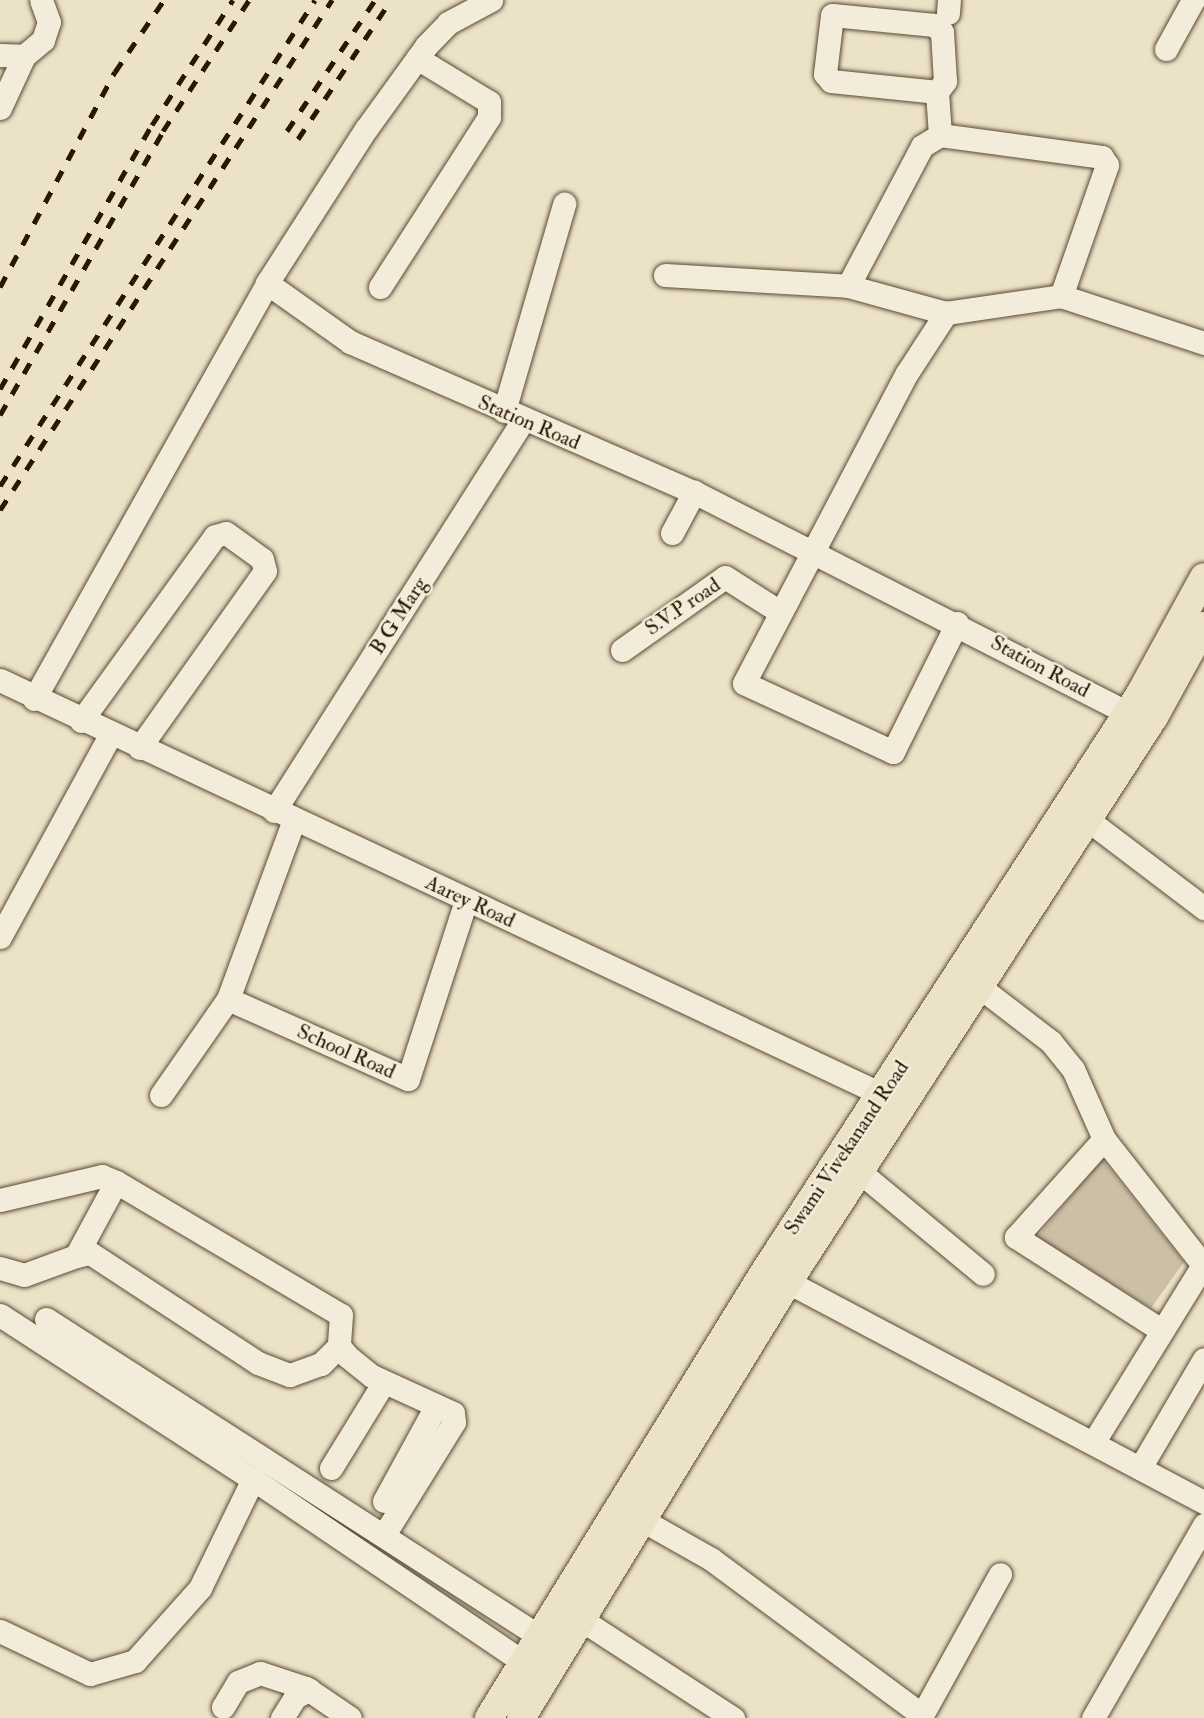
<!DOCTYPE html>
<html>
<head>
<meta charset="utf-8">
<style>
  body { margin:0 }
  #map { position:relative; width:1204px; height:1718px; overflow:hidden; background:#ece2c8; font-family:"IM FELL Double Pica",serif }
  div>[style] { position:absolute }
  .green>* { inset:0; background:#cbbfa6 }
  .roads { filter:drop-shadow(0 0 2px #5b4932) drop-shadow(0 0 2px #5b4932) }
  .minor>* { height:23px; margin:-11.5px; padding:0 11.5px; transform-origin:11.5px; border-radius:11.5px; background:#f3ecdb }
  .major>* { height:28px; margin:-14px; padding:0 14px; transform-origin:14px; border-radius:14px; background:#ece2c8 }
  .rail>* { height:5px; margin-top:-2.5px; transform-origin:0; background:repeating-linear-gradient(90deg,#2b1600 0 12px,transparent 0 24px) }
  span { translate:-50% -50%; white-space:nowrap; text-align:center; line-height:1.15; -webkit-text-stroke:5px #f3ecdb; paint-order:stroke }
  .street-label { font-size:21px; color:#2b1600 }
</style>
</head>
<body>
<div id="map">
  <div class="green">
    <div style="clip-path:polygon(1102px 1159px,1184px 1262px,1151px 1308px,1037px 1237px)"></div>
  </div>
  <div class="roads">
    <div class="minor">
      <div style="left:948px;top:13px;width:13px;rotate:-86deg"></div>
      <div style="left:1166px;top:49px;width:56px;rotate:-61.1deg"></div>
      <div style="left:0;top:55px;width:24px;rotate:2deg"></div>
      <div style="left:24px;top:56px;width:25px;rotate:-40deg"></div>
      <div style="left:43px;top:40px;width:19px;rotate:-72deg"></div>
      <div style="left:49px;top:22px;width:23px;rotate:-110deg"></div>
      <div style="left:937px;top:92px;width:14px;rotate:-54deg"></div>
      <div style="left:945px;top:81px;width:49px;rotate:-93.5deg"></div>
      <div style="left:942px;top:32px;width:11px;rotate:-139deg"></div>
      <div style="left:934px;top:25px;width:102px;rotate:-174.4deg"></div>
      <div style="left:832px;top:15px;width:59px;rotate:96.8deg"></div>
      <div style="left:825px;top:74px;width:9px;rotate:49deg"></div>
      <div style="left:831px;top:81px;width:107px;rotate:5.9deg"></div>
      <div style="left:937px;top:92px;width:43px;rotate:86deg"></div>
      <div style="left:0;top:108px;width:57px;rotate:-65.2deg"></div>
      <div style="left:665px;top:275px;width:183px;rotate:3.4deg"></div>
      <div style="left:848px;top:286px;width:102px;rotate:15.4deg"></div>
      <div style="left:267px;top:283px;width:102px;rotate:35.4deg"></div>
      <div style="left:350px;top:342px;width:375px;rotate:23.6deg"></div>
      <div style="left:694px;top:492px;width:486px;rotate:27deg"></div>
      <div style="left:848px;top:286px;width:158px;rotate:-62.1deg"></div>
      <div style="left:922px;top:146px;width:21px;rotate:-31deg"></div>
      <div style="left:940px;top:135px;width:163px;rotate:7.7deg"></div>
      <div style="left:1102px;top:157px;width:9px;rotate:58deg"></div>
      <div style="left:1107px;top:165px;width:139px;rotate:109.3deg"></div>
      <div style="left:380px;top:287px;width:202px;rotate:-57.3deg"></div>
      <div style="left:489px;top:117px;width:15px;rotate:-90deg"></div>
      <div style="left:489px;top:102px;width:84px;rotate:-148.6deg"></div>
      <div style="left:504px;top:411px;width:216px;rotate:-73.8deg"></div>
      <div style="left:672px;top:533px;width:47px;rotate:-61.8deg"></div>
      <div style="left:957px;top:623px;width:144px;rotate:116.4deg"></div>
      <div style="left:893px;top:752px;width:164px;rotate:-155.2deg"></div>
      <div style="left:744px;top:683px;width:350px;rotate:-62.3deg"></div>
      <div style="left:907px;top:373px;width:72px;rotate:-57deg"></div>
      <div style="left:946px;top:313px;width:116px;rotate:-8.4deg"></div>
      <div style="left:1061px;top:296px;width:151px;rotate:18.2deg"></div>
      <div style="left:622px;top:650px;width:126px;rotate:-35.3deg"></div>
      <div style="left:725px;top:577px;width:65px;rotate:32.5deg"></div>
      <div style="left:0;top:680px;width:988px;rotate:25.16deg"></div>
      <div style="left:34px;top:699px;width:477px;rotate:-60.7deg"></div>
      <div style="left:267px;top:283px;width:183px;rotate:-57.3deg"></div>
      <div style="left:366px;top:129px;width:102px;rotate:-54.1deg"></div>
      <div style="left:426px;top:46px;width:32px;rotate:-46deg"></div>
      <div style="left:448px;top:23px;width:49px;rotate:-28.1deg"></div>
      <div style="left:81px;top:721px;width:228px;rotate:-54.1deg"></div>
      <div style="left:215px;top:536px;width:11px;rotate:-15deg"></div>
      <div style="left:226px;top:533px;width:44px;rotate:35.8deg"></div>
      <div style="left:262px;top:559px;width:12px;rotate:76deg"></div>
      <div style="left:265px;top:571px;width:217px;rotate:125.4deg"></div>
      <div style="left:274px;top:811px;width:464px;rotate:-57.5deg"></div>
      <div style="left:1088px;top:820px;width:146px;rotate:37.2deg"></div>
      <div style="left:0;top:937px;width:230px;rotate:-61.4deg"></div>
      <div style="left:981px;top:988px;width:88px;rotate:37.6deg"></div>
      <div style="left:1051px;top:1042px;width:35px;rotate:51deg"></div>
      <div style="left:1073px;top:1069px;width:77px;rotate:66.1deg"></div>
      <div style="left:1104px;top:1139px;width:132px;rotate:131.9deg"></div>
      <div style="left:1016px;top:1237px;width:169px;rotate:32.7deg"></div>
      <div style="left:228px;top:999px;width:197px;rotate:24deg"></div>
      <div style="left:408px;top:1079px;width:188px;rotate:-72deg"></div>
      <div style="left:161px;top:1095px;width:117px;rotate:-55.1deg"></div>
      <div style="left:228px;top:999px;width:191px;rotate:-69.8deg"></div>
      <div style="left:1104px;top:1139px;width:162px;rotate:51.8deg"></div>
      <div style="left:861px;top:1173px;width:158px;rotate:39.6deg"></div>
      <div style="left:0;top:1200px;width:105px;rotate:-13.2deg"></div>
      <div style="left:102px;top:1176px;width:15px;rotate:23deg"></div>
      <div style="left:116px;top:1182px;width:261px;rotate:30.6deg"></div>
      <div style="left:341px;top:1315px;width:31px;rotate:94deg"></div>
      <div style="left:339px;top:1346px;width:13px;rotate:51deg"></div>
      <div style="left:347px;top:1356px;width:32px;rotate:39deg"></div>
      <div style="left:372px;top:1376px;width:89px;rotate:24.6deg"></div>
      <div style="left:453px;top:1413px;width:9px;rotate:84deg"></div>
      <div style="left:454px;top:1422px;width:133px;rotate:121.8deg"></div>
      <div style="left:76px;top:1256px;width:14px;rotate:-12deg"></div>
      <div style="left:90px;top:1253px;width:201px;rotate:33.2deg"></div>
      <div style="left:258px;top:1363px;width:34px;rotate:21deg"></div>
      <div style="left:290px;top:1375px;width:33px;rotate:-20deg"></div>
      <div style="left:321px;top:1364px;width:25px;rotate:-45deg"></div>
      <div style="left:0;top:1268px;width:25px;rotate:16deg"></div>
      <div style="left:24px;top:1275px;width:55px;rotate:-20.1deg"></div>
      <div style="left:76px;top:1256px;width:84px;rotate:-61.6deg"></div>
      <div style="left:788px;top:1282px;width:471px;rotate:27.9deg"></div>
      <div style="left:0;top:1315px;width:302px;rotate:33deg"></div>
      <div style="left:46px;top:1319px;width:586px;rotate:32.74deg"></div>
      <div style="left:1093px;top:1443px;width:209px;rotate:-58.3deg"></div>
      <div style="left:331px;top:1468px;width:101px;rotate:-58.4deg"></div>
      <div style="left:1140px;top:1468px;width:126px;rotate:-59.6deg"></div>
      <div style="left:384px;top:1501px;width:108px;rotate:-61.3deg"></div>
      <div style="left:642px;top:1520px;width:79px;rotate:29.5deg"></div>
      <div style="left:711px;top:1559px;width:262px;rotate:36.5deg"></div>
      <div style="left:922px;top:1715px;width:161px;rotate:-61deg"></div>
      <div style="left:568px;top:1611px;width:197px;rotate:33deg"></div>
      <div style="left:0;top:1631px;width:100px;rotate:25.5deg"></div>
      <div style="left:90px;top:1674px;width:47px;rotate:-16.1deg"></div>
      <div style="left:135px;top:1661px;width:98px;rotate:-48.3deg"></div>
      <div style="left:200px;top:1588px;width:121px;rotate:-64.1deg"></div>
      <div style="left:253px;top:1479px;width:325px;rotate:34.1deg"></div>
      <div style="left:223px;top:1707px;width:29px;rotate:-59deg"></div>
      <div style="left:238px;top:1682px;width:24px;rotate:-22deg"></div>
      <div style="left:260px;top:1673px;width:48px;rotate:18.1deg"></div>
      <div style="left:306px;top:1688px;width:53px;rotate:34.3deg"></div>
      <div style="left:282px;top:1718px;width:25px;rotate:-58deg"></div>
      <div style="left:295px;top:1697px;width:16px;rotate:-27deg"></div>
      <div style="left:1093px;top:1718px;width:223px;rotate:-60.1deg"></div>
    </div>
    <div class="major">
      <div style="left:489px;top:1718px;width:525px;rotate:-58.31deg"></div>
      <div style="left:765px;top:1271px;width:688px;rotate:-56.98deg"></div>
      <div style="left:1140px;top:694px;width:133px;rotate:-61.3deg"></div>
      <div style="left:521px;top:1718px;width:511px;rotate:-58.52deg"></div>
      <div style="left:788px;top:1282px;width:673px;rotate:-57.07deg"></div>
      <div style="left:1154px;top:717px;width:104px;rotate:-61.2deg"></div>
    </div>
  </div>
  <div class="rail">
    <div style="left:287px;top:131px;width:158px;rotate:-56.1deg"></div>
    <div style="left:298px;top:139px;width:167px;rotate:-56.2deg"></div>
    <div style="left:0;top:287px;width:244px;rotate:-61.9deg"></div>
    <div style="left:115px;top:72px;width:87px;rotate:-55.8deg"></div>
    <div style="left:0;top:389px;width:305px;rotate:-60.1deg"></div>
    <div style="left:152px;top:125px;width:149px;rotate:-57.1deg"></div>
    <div style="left:0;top:415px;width:327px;rotate:-60.1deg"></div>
    <div style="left:163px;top:131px;width:157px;rotate:-56.7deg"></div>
    <div style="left:0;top:486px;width:579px;rotate:-57.05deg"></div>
    <div style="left:0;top:510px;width:609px;rotate:-56.94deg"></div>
  </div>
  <div class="street-label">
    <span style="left:529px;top:423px;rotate:23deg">Station Road</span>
    <span style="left:683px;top:607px;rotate:-34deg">S.V.P road</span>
    <span style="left:399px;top:616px;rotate:-57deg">B G Marg</span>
    <span style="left:1040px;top:667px;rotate:28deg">Station Road</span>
    <span style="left:470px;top:902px;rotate:25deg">Aarey Road</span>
    <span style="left:346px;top:1052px;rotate:24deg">School Road</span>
    <span style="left:847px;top:1148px;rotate:-56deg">Swami Vivekanand Road</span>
  </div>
</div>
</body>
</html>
